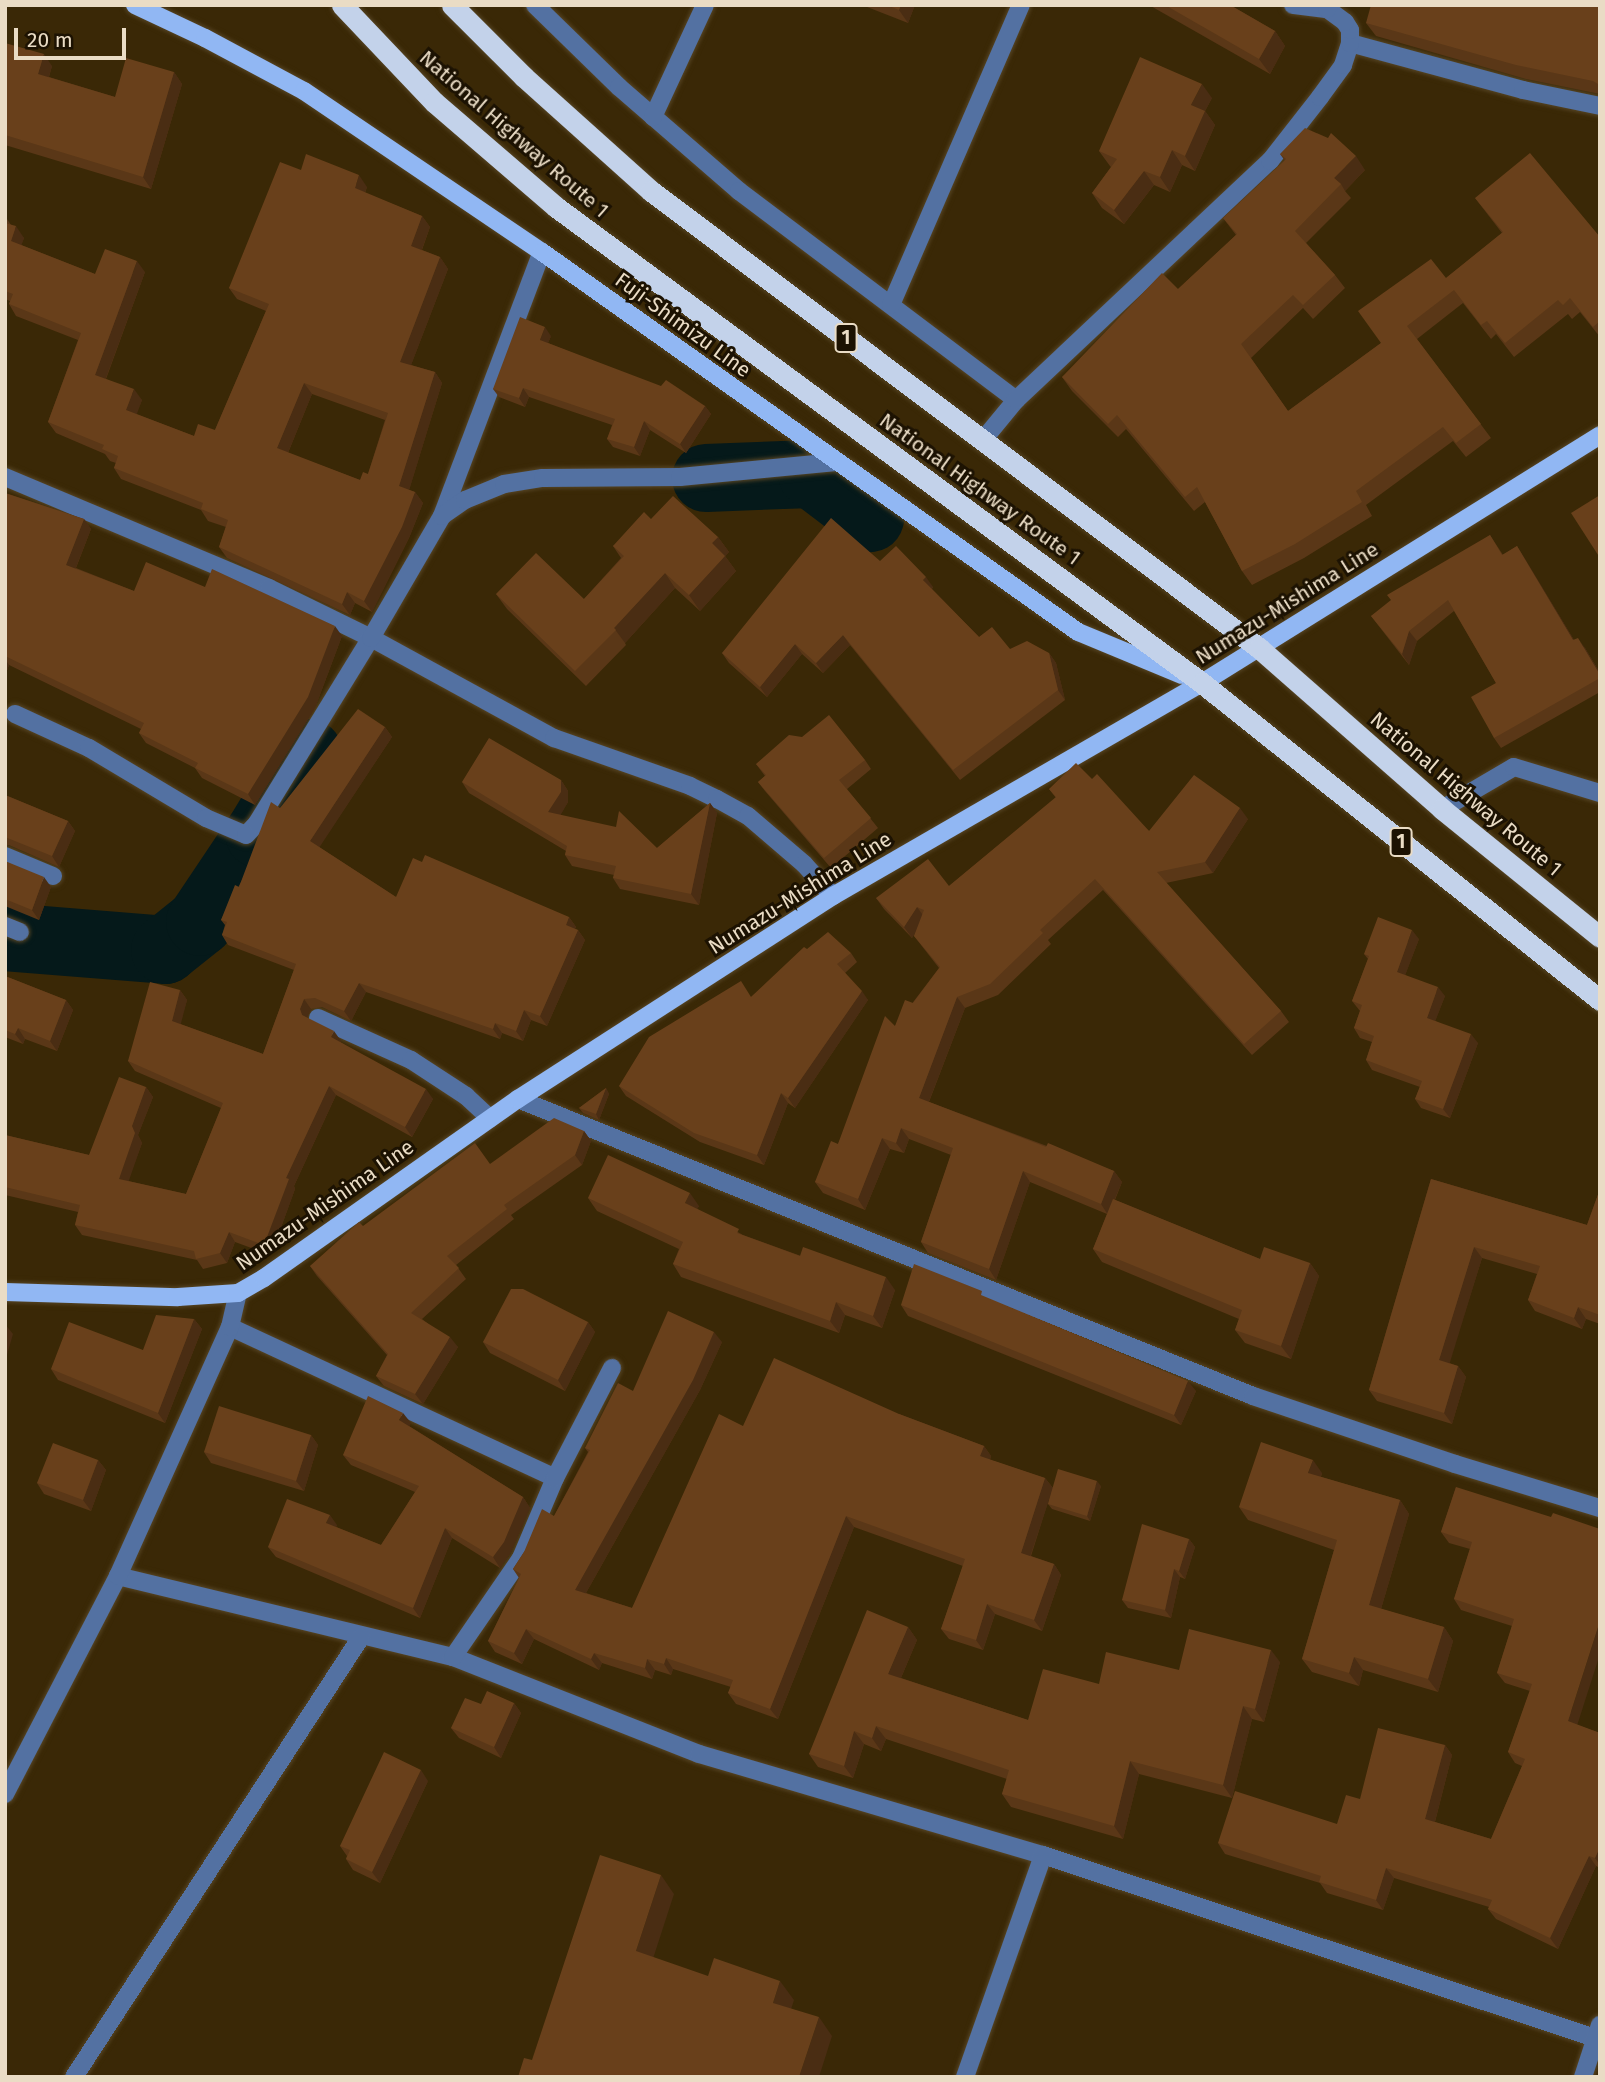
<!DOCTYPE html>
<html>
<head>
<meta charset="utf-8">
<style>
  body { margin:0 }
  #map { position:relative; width:1605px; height:2082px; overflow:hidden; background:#3a2806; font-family:"Fira Sans",sans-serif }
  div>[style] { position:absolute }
  .river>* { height:68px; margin:-34px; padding:0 34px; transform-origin:34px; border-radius:34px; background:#05191a }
  .roads { filter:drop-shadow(0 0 2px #564525) drop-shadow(0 0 2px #564525) }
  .minor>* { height:18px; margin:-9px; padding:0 9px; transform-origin:9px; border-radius:9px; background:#5371a2 }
  .major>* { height:18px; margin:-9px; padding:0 9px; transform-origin:9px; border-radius:9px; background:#91b7f3 }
  .highway>* { height:21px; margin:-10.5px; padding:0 10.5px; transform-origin:10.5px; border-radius:10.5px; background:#c3d2ea }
  .wall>* { inset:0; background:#5a3717 }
  .shaded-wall>* { inset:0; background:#4a2d13 }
  .building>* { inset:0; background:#69401b }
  span { translate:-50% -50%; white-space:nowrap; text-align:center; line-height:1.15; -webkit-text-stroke:6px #1c1202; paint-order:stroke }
  .shield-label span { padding:2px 5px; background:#1c1202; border:2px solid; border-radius:5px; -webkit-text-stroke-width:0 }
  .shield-label { font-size:19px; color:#eadcc5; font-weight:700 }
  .street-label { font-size:21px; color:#eadcc5 }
  .frame { position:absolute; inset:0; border:7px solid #eadcc5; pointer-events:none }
  .scale { position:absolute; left:14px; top:28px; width:112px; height:32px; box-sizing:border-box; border:4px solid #eadcc5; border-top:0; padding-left:9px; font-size:21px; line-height:24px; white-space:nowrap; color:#eadcc5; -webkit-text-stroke:5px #1c1202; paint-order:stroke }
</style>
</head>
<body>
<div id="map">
  <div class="river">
    <div style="left:706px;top:478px;width:106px;rotate:-2.2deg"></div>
    <div style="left:812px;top:474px;width:73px;rotate:37.2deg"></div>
    <div style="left:5px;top:937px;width:161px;rotate:4.6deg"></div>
    <div style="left:165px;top:950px;width:45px;rotate:-38.7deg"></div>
    <div style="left:200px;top:922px;width:106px;rotate:-56.2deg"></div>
    <div style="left:259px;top:834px;width:95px;rotate:-58.8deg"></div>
  </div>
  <div class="roads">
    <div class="minor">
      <div style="left:535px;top:5px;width:117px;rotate:44.3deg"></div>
      <div style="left:619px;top:87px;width:159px;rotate:40.9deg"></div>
      <div style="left:739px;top:191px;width:347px;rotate:37deg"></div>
      <div style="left:1293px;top:5px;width:34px;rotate:7deg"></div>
      <div style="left:1350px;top:43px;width:179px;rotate:15.2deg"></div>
      <div style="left:1523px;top:90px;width:79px;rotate:11.7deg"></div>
      <div style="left:653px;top:117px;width:123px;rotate:-65.1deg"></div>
      <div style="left:891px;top:305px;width:327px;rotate:-66.6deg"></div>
      <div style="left:983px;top:440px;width:52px;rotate:-50.5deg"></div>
      <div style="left:1016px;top:400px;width:349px;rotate:-43.3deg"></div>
      <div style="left:1270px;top:161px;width:81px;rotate:-52deg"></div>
      <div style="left:1320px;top:97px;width:39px;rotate:-54deg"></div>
      <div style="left:1343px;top:65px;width:23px;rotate:-72deg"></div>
      <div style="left:1350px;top:43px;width:13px;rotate:-90deg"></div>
      <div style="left:1350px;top:30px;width:9px;rotate:-122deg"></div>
      <div style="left:1345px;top:22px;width:22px;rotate:-144deg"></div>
      <div style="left:1327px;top:9px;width:4px;rotate:-63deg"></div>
      <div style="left:5px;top:477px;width:286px;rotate:22.8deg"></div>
      <div style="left:269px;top:588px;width:114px;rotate:26.1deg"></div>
      <div style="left:371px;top:638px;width:209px;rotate:28.7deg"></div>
      <div style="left:554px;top:738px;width:144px;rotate:19.4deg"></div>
      <div style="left:690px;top:786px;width:30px;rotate:26deg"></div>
      <div style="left:717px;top:799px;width:35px;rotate:29deg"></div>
      <div style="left:748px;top:816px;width:74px;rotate:40.6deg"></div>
      <div style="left:804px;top:864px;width:43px;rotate:47.8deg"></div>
      <div style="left:442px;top:516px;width:282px;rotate:-69.3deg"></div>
      <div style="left:15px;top:714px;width:81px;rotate:24.7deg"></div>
      <div style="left:89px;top:748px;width:136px;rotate:30.9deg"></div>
      <div style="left:206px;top:818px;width:43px;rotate:23deg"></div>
      <div style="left:246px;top:835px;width:16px;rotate:-47deg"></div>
      <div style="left:257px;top:823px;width:217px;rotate:-58.4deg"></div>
      <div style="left:371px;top:638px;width:141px;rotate:-59.8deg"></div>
      <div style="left:442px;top:516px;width:28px;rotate:-35deg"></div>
      <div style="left:465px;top:500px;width:42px;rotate:-22.3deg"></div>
      <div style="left:504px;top:484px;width:39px;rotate:-9deg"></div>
      <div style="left:543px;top:478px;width:137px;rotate:-0.4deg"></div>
      <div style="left:680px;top:477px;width:157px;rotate:-5.5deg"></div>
      <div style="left:1442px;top:809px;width:83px;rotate:-30.3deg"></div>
      <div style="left:1514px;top:767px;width:90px;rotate:16.8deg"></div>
      <div style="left:5px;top:856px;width:52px;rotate:22.6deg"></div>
      <div style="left:5px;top:926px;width:16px;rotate:22deg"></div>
      <div style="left:318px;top:1018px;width:102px;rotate:24.3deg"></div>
      <div style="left:411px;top:1060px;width:66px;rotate:33.2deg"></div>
      <div style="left:466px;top:1096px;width:33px;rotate:43deg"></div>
      <div style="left:518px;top:1099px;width:793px;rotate:22deg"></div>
      <div style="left:1253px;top:1396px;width:213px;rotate:18.6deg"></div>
      <div style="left:1455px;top:1464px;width:152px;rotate:16.9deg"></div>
      <div style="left:230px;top:1327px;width:358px;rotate:24.9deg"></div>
      <div style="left:118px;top:1576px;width:345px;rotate:13.6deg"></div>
      <div style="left:453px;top:1657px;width:264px;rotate:21.5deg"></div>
      <div style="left:699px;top:1754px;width:359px;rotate:16.4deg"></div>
      <div style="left:1043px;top:1855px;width:582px;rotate:18.34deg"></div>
      <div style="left:453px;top:1657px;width:120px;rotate:-55.5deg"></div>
      <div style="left:521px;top:1558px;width:87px;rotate:-67deg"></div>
      <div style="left:555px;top:1478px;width:124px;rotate:-62.6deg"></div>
      <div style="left:5px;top:1794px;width:246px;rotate:-62.6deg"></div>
      <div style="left:118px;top:1576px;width:273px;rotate:-65.8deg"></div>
      <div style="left:230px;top:1327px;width:35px;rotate:-77deg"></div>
      <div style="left:74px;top:2077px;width:525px;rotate:-56.88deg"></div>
      <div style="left:965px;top:2077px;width:235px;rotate:-70.6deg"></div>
      <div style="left:1583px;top:2077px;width:55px;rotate:-71.9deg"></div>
    </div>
    <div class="major">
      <div style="left:135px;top:5px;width:77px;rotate:25.2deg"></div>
      <div style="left:205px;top:38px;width:112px;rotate:28.2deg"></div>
      <div style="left:304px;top:91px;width:287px;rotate:34.1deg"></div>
      <div style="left:542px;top:252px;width:657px;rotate:35.33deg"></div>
      <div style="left:1078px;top:632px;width:113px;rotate:22.5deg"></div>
      <div style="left:5px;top:1292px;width:173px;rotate:1.7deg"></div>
      <div style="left:178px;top:1297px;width:60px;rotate:-3.8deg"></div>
      <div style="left:238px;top:1293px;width:30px;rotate:-30deg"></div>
      <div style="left:264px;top:1278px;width:311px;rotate:-35.2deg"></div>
      <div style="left:518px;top:1099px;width:375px;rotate:-32.8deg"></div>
      <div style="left:833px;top:896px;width:426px;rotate:-30deg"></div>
      <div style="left:1202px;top:683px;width:469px;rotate:-31.9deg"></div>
    </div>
    <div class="highway">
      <div style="left:342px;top:5px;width:134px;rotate:46.5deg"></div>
      <div style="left:434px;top:102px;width:161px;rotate:40.7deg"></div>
      <div style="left:556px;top:207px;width:802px;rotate:36.38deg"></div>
      <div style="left:1202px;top:683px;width:509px;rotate:38.54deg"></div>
      <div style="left:452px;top:5px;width:102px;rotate:45deg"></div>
      <div style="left:524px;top:77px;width:171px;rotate:41.9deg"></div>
      <div style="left:651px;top:191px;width:761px;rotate:36.93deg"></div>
      <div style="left:1259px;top:648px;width:244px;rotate:41.3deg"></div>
      <div style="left:1442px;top:809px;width:203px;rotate:39deg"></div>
    </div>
  </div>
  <div class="wall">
    <div style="clip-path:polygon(862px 5px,915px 5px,908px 23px)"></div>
    <div style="clip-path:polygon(1149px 5px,1230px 5px,1275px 31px,1285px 46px,1270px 74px)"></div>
    <div style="clip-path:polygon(1600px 5px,1600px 94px,1526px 79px,1376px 36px,1366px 23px)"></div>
    <div style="clip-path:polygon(5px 43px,52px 66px,49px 77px,115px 97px,174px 72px,182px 84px,151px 189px,5px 145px)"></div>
    <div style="clip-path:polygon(1212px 98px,1205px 111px,1215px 125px,1195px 171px,1182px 165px,1170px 192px,1154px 185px,1124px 224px,1102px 208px,1092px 193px,1111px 167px,1110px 166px,1099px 151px)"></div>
    <div style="clip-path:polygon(1280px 154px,1365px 170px,1345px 191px,1351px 198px,1306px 243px,1335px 275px,1345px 288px,1313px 319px,1303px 308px,1251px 358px,1288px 411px,1381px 343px,1446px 278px,1502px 233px,1475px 198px,1600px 237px,1600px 337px,1580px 312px,1572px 319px,1568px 314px,1514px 357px,1496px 334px,1491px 339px,1463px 303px,1417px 339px,1491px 438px,1466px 457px,1453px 441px,1366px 505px,1372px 516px,1304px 558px,1252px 585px,1242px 571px,1205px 502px,1194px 511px,1126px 429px,1118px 437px,1072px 391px,1062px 377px,1178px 289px,1236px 235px,1223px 218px,1285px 161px)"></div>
    <div style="clip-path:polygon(evenodd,301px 170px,367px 187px,365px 193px,422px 216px,430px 227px,422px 250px,440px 257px,448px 269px,411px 365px,435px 372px,442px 383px,409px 490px,415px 492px,423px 503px,409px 538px,372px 612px,355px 603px,350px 615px,227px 558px,219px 547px,226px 527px,208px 521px,201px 510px,121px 479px,114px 468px,116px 463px,110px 461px,105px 454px,56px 433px,48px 422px,78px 340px,16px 316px,9px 304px,10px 301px,5px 299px,5px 216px,11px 225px,24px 238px,21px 245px,95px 274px,145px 272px,106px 379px,142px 400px,136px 414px,194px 436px,215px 430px,266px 311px,237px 299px,229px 288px,301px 170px,312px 394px,385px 420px,368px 474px,360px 480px,288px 453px,312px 394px)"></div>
    <div style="clip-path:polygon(551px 336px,548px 343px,705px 406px,711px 414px,686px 453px,650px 430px,640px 456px,613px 447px,607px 439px,612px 425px,529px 397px,525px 407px,499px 397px,493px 389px)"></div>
    <div style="clip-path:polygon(5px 493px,84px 519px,91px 529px,76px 568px,134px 591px,205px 587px,342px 636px,315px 708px,255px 805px,202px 778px,195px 768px,146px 743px,139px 733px,141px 729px,9px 665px,5px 676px)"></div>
    <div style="clip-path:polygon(651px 519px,718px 537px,729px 552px,725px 556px,736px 571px,700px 611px,675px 588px,625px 643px,626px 645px,586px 686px,507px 609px,496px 594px,584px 599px,621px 558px,613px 546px)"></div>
    <div style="clip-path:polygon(1490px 535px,1503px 555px,1517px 546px,1574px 640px,1585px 648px,1600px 673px,1600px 692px,1501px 748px,1494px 738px,1496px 683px,1454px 611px,1417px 641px,1409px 665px,1371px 616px)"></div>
    <div style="clip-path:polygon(880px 561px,933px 587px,932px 589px,979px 637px,1010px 649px,1049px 653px,1056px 663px,1065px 700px,960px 780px,850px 645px,823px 673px,802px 654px,767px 697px,729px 663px,722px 653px)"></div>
    <div style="clip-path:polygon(385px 727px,392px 737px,319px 847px,396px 897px,569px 917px,576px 927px,575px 929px,578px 930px,585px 940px,547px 1026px,531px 1020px,523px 1041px,502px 1033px,500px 1039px,366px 992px,351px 1021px,322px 1007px,311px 1009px,307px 1018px,341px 1041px,340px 1042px,433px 1099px,412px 1137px,336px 1095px,294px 1186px,295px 1189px,271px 1255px,235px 1242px,227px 1263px,203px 1269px,197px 1260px,82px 1235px,75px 1225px,78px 1212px,5px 1195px,5px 1135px,89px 1155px,146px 1087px,153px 1097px,138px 1135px,142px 1143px,128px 1181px,186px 1194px,221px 1108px,135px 1071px,128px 1061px,180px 990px,187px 1000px,180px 1024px,263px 1054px,294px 970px,228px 945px,222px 935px,225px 925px,221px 920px,280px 808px)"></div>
    <div style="clip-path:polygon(865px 760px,871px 769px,847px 789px,878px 828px,831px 868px,765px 791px,758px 782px,765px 776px,756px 764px)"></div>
    <div style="clip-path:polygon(1092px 779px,1149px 831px,1248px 819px,1213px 873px,1166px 883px,1281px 1011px,1289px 1022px,1252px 1055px,1103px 890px,1048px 940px,1051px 944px,998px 995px,965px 1008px,929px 1102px,1114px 1171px,1122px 1182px,1115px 1200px,1260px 1259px,1310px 1263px,1319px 1276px,1291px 1359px,1245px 1343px,1235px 1330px,1239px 1319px,1102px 1262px,1093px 1249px,1107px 1214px,1030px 1182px,996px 1280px,928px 1253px,921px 1242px,951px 1155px,909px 1139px,904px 1153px,890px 1149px,865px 1210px,823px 1193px,815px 1182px,838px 1144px,895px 1026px,939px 968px,914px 936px,916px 931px,912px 938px,884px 909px,876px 898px,949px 886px,1056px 798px,1049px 789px)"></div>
    <div style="clip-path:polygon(561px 780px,568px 791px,568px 802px,560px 815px,657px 848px,710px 803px,717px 813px,699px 905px,620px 889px,613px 878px,614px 875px,572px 866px,565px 855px,566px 851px,469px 793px,462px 782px)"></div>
    <div style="clip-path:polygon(5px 795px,68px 821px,75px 831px,59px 867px,9px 845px,5px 846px)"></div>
    <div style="clip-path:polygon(5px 861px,51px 887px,39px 920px,5px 906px)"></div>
    <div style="clip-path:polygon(1419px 939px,1405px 975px,1445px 996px,1435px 1021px,1478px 1043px,1450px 1118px,1421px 1108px,1415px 1099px,1420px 1087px,1372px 1070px,1366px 1060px,1372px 1042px,1360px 1038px,1354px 1028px,1360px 1011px,1352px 1001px,1368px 959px,1364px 954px)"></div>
    <div style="clip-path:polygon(807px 949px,851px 953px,857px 962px,845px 973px,868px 1000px,795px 1108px,788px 1103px,764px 1165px,700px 1142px,626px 1096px,619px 1086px,751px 997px)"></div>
    <div style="clip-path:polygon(5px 976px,66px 1000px,73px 1010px,57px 1051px,25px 1039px,23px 1044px,5px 1037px)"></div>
    <div style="clip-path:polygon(606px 1088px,609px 1094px,599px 1120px,583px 1113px,579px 1108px)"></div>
    <div style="clip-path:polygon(584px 1131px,591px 1141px,582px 1165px,511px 1215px,514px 1219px,456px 1265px,466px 1279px,422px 1319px,458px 1347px,423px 1404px,384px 1386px,376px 1376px,387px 1355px,317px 1276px,310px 1266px,363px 1226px,490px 1164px)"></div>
    <div style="clip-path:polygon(1431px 1179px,1587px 1225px,1600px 1189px,1600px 1324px,1586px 1319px,1582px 1329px,1535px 1311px,1528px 1300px,1537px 1274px,1482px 1258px,1449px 1363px,1458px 1366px,1466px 1377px,1452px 1424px,1377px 1401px,1369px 1390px)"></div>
    <div style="clip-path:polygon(588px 1198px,699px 1206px,697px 1209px,743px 1235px,895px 1290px,882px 1328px,845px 1315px,839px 1333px,681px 1277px,673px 1264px,679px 1249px,597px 1211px)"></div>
    <div style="clip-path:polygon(986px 1298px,1196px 1391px,1181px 1425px,908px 1316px,901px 1305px)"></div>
    <div style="clip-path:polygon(194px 1319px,202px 1329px,165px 1423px,58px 1380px,51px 1369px,143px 1350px)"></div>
    <div style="clip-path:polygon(588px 1322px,595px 1332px,565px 1391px,490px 1353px,483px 1342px)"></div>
    <div style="clip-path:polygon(722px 1342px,700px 1390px,586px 1593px,632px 1608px,743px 1426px,899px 1414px,984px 1446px,991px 1456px,990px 1460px,1045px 1478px,1053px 1488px,1101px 1486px,1090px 1521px,1052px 1509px,1048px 1504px,1052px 1489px,1031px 1556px,1054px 1564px,1061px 1575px,1042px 1631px,995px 1614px,983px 1650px,949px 1639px,941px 1629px,963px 1566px,854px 1527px,778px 1719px,736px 1704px,728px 1693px,731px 1687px,673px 1669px,671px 1675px,655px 1670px,652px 1679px,602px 1663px,599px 1670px,534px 1639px,522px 1664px,495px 1652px,488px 1641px,519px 1578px,513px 1569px,524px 1552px,554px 1516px,588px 1452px,585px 1448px,633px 1391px)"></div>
    <div style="clip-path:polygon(411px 1423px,409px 1426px,523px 1497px,530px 1508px,511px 1552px,500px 1568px,452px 1538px,420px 1618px,276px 1557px,268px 1547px,337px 1525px,336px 1527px,381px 1545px,415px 1492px,351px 1465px,343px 1455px)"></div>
    <div style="clip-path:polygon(311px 1435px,318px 1445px,304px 1491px,211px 1463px,204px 1452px)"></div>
    <div style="clip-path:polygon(98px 1460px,106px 1470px,91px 1511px,44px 1494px,37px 1483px)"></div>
    <div style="clip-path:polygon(1322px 1473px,1321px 1477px,1400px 1500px,1409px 1514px,1381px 1609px,1444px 1627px,1453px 1641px,1438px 1692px,1363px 1670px,1359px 1686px,1312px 1672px,1302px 1659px,1334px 1550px,1248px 1520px,1239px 1507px)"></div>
    <div style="clip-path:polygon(1456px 1487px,1577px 1725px,1600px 1733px,1600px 1868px,1596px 1866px,1558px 1949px,1496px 1919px,1488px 1909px,1489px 1907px,1394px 1878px,1383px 1910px,1327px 1893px,1320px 1883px,1225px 1854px,1218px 1843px,1337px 1824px,1360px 1799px,1445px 1745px,1452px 1755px,1435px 1822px,1491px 1839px,1522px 1766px,1515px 1763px,1508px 1752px,1530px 1691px,1505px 1683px,1497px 1673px,1512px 1626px,1461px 1610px,1454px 1599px,1470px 1549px,1449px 1543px,1441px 1532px)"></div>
    <div style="clip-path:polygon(1189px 1539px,1195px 1547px,1185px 1579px,1180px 1577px,1171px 1618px,1128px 1608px,1122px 1600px)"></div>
    <div style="clip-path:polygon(908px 1627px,917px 1640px,901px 1678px,1028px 1720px,1099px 1684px,1179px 1670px,1280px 1662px,1264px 1722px,1252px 1719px,1232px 1798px,1139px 1774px,1123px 1839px,1011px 1807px,1002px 1794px,1007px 1779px,886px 1739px,881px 1751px,864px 1744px,853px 1778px,818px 1767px,809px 1754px)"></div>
    <div style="clip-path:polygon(514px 1703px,521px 1713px,501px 1758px,459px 1738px,451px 1728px,481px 1704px)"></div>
    <div style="clip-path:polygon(428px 1781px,380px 1883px,353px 1870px,346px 1859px,347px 1856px,340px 1846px)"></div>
  </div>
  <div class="shaded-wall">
    <div style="clip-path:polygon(901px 5px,915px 5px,908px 23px,899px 10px)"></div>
    <div style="clip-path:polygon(1275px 31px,1285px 46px,1270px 74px,1259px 59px)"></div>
    <div style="clip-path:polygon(44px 54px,52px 66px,46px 86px,38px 74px)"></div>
    <div style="clip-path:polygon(174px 72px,182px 84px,151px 189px,143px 177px)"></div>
    <div style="clip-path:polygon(1202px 84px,1212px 98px,1205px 111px,1215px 125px,1195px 171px,1185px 156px,1191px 105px)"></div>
    <div style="clip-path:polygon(1172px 150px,1182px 165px,1170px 192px,1160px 177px)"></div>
    <div style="clip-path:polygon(1356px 156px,1365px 170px,1345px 191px,1341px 184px,1334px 178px)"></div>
    <div style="clip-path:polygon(1144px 171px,1154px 185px,1124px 224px,1114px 210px)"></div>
    <div style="clip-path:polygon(359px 175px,367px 187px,362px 200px,355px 188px)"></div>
    <div style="clip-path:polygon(422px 216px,430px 227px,419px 257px,411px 246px)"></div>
    <div style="clip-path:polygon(16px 226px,24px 238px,19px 252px,11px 241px)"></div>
    <div style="clip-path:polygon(440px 257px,448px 269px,408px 373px,400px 362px)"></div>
    <div style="clip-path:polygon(137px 261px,145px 272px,103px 386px,95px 375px)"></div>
    <div style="clip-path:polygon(545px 327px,551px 336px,546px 348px,540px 340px)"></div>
    <div style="clip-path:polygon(435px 372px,442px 383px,407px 497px,399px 486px)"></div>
    <div style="clip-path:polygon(304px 383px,312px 394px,285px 460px,277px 448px)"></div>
    <div style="clip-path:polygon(523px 388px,529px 397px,525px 407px,519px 398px)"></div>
    <div style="clip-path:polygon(134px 389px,142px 400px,134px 422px,126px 410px)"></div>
    <div style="clip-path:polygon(705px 406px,711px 414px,686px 453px,680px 444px)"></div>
    <div style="clip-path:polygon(644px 421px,650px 430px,640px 456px,634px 447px)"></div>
    <div style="clip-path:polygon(415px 492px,423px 503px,409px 538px,372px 612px,364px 601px)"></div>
    <div style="clip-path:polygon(84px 519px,91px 529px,73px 575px,66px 565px)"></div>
    <div style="clip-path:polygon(718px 537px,729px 552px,723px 559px,712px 543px)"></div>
    <div style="clip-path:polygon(1517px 546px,1524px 557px,1580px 650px,1573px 640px)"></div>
    <div style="clip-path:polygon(725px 556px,736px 571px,700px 611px,689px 595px)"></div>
    <div style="clip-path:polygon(665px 573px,675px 588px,625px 643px,614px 628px)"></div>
    <div style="clip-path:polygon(926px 577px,933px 587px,930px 590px,923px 580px)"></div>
    <div style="clip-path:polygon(347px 592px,355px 603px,350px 615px,342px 604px)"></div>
    <div style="clip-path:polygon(335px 626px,342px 636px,315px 708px,255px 805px,248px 794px)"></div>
    <div style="clip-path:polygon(1409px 631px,1417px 641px,1409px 665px,1402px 654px)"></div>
    <div style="clip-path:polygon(843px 635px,850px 645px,823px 673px,816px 663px)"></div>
    <div style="clip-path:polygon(1578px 638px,1585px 648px,1600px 673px,1600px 675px)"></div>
    <div style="clip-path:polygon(795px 644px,802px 654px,767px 697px,760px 687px)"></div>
    <div style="clip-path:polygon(1049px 653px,1056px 663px,1065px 700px,1058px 690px)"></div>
    <div style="clip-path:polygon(5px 659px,9px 665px,5px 676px)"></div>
    <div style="clip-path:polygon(385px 727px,392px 737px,317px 851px,310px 841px)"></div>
    <div style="clip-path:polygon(561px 780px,568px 791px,568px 802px,556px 823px,548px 812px)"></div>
    <div style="clip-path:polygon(710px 803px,717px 813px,699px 905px,691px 894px)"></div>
    <div style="clip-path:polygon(1240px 808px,1248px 819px,1213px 873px,1205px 862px)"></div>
    <div style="clip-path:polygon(68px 821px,75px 831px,59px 867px,52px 856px)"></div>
    <div style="clip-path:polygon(44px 877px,51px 887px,39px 920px,32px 910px)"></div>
    <div style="clip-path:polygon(917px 907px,925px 918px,912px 938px,904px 927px)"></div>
    <div style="clip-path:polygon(569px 917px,576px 927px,572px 935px,566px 925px)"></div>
    <div style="clip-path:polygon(578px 930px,585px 940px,547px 1026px,540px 1016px)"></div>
    <div style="clip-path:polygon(1412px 930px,1419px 939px,1403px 981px,1397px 972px)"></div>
    <div style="clip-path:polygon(359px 983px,366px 992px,351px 1021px,344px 1011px)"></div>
    <div style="clip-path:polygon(1438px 987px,1445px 996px,1433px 1027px,1427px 1018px)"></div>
    <div style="clip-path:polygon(180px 990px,187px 1000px,179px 1031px,172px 1021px)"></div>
    <div style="clip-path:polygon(862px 991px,868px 1000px,795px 1108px,788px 1098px)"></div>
    <div style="clip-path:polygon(957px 997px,965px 1008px,926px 1109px,919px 1098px)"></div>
    <div style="clip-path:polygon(304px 999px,311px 1009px,307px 1018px,302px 1015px,300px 1009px)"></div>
    <div style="clip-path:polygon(66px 1000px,73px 1010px,57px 1051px,50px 1041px)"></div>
    <div style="clip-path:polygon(524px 1010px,531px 1020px,523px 1041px,516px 1031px)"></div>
    <div style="clip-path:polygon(495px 1023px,502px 1033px,500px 1039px,493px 1029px)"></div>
    <div style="clip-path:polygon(18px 1028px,25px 1039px,23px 1044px,15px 1034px)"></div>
    <div style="clip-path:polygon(334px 1031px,341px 1041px,338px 1047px,331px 1037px)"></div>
    <div style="clip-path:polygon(1471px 1034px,1478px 1043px,1450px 1118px,1443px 1109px)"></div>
    <div style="clip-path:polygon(329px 1086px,336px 1095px,294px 1186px,295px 1189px,271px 1255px,264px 1245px,286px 1178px)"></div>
    <div style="clip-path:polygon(146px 1087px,153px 1097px,138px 1135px,142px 1143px,126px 1189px,119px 1179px,132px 1126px)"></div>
    <div style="clip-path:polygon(606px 1088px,609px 1094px,599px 1120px,596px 1114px)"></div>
    <div style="clip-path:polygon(426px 1089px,433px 1099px,412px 1137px,405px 1127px)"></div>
    <div style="clip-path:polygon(781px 1093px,788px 1103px,764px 1165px,757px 1155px)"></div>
    <div style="clip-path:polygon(901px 1128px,909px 1139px,904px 1153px,896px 1143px)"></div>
    <div style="clip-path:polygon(584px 1131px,591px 1141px,582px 1165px,575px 1155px)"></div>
    <div style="clip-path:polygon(882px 1138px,890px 1149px,865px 1210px,858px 1199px)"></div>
    <div style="clip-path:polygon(1023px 1171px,1030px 1182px,996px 1280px,989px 1269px)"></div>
    <div style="clip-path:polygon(1114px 1171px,1122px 1182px,1108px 1215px,1101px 1204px)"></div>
    <div style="clip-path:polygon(690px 1193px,699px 1206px,694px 1215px,685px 1203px)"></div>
    <div style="clip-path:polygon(229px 1232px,235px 1242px,227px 1263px,220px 1253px)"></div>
    <div style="clip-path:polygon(1474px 1247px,1482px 1258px,1447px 1372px,1439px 1360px)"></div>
    <div style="clip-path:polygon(1310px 1263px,1319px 1276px,1291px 1359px,1281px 1346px)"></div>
    <div style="clip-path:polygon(886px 1277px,895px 1290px,882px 1328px,873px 1316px)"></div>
    <div style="clip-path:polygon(836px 1302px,845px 1315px,839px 1333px,830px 1321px)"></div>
    <div style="clip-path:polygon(1578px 1307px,1586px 1319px,1582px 1329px,1574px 1318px)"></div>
    <div style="clip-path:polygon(194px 1319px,202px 1329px,165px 1423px,158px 1413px)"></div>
    <div style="clip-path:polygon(588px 1322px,595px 1332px,565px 1391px,558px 1380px)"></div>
    <div style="clip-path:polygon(5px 1324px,13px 1334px,5px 1362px)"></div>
    <div style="clip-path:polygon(714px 1332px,722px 1342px,700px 1390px,582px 1600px,575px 1590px)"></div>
    <div style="clip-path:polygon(450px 1337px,458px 1347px,423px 1404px,415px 1394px)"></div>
    <div style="clip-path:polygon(1458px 1366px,1466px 1377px,1452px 1424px,1444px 1413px)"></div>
    <div style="clip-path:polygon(1188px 1381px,1196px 1391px,1181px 1425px,1174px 1415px)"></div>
    <div style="clip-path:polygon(403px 1413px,411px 1423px,406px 1431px,399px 1420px)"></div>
    <div style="clip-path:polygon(311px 1435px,318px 1445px,304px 1491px,296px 1481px)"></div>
    <div style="clip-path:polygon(984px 1446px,991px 1456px,987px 1467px,980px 1456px)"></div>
    <div style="clip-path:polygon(98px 1460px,106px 1470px,91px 1511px,83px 1500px)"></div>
    <div style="clip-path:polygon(1313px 1460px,1322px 1473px,1318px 1486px,1308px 1473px)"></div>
    <div style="clip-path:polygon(1045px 1478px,1053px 1488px,1028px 1563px,1021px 1553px)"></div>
    <div style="clip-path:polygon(1097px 1481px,1101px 1486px,1090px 1521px,1087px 1516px)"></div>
    <div style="clip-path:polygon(523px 1497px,530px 1508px,511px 1552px,500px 1568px,493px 1557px)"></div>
    <div style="clip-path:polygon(1400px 1500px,1409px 1514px,1378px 1619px,1369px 1605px)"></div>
    <div style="clip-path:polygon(330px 1515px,337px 1525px,334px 1533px,326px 1523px)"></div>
    <div style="clip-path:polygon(846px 1516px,854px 1527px,778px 1719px,770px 1709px)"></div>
    <div style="clip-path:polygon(445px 1528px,452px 1538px,420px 1618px,413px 1608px)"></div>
    <div style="clip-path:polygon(1189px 1539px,1195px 1547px,1185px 1579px,1179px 1571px)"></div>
    <div style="clip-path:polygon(1054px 1564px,1061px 1575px,1042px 1631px,1034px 1620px)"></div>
    <div style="clip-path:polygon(1174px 1569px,1180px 1577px,1171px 1618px,1165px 1610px)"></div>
    <div style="clip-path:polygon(987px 1604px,995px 1614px,983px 1650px,976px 1640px)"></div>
    <div style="clip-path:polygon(1600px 1621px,1600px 1654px,1575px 1732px,1568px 1721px)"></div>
    <div style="clip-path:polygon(908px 1627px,917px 1640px,897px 1687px,888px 1674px)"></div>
    <div style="clip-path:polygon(1444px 1627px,1453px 1641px,1438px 1692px,1428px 1679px)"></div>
    <div style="clip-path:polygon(526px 1629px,534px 1639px,522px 1664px,514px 1653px)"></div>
    <div style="clip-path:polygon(1271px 1650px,1280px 1662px,1264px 1722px,1255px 1709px)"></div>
    <div style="clip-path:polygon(594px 1653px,602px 1663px,599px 1670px,591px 1659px)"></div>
    <div style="clip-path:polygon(1354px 1657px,1363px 1670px,1359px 1686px,1349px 1673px)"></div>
    <div style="clip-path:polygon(666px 1658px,673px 1669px,671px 1675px,664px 1664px)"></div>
    <div style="clip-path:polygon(647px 1659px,655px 1670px,652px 1679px,645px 1668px)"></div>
    <div style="clip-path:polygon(514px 1703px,521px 1713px,501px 1758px,494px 1747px)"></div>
    <div style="clip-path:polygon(1243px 1706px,1252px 1719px,1232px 1798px,1223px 1785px)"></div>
    <div style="clip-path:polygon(876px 1726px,886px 1739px,881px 1751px,872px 1738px)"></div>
    <div style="clip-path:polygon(854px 1731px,864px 1744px,853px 1778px,844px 1766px)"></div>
    <div style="clip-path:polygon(1445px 1745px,1452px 1755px,1433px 1829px,1425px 1819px)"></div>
    <div style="clip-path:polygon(1130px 1761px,1139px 1774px,1123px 1839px,1114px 1826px)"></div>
    <div style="clip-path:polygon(421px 1770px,428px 1781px,380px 1883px,372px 1872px)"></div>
    <div style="clip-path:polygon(1600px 1847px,1600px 1865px,1595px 1858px)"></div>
    <div style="clip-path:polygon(1589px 1856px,1596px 1866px,1558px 1949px,1550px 1938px)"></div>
    <div style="clip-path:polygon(1386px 1868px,1394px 1878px,1383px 1910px,1376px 1900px)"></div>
    <div style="clip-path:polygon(661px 1875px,674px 1894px,649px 1971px,636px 1951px)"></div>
    <div style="clip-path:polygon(780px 1981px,794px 2000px,787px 2022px,773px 2003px)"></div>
    <div style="clip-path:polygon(819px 2017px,832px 2036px,819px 2077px,799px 2077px)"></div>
  </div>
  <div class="building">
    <div style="clip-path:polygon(887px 5px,901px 5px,899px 10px)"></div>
    <div style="clip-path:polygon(1165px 5px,1230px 5px,1275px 31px,1259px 59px)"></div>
    <div style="clip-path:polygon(1371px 5px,1600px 5px,1600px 88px,1598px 84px,1593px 81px,1516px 65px,1366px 23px)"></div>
    <div style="clip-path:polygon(5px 43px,44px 54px,38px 74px,115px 97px,126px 58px,174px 72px,143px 177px,5px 135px)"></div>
    <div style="clip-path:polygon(1140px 57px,1202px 84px,1191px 105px,1205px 111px,1185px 156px,1172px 150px,1160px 177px,1144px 171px,1114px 210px,1092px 193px,1117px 159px,1099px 151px)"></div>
    <div style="clip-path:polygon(1305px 128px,1328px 138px,1331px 133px,1356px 156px,1334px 178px,1341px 184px,1295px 231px,1335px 275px,1303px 305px,1293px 295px,1241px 344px,1288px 411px,1381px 343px,1358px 311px,1431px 259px,1446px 278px,1503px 232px,1475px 198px,1530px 153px,1600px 237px,1600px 321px,1593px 327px,1570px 298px,1563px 305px,1558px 300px,1505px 343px,1487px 321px,1481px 325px,1454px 290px,1407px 326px,1481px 424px,1456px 443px,1443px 427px,1356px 491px,1362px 502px,1295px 544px,1242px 571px,1197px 487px,1185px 497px,1117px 415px,1108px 424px,1062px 377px,1162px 273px,1178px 289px,1237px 234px,1223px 218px,1286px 159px,1280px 154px)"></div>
    <div style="clip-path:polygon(evenodd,306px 154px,359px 175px,355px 188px,422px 216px,411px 246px,440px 257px,400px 362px,435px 372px,399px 486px,415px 492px,402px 527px,364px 601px,347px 592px,342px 604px,219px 547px,228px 520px,201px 509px,203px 503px,114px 468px,118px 456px,102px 449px,104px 445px,48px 422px,81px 333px,9px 304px,13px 294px,5px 291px,5px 223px,16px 226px,11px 241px,95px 274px,105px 249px,137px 261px,95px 375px,134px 389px,126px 410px,194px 436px,198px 424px,215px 430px,269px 304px,229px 288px,280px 162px,301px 170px,306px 154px,304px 383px,388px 413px,368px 474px,363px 472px,360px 480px,277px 448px,304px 383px)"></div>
    <div style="clip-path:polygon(520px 317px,545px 327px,540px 340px,661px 386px,666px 380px,705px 406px,680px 444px,644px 421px,634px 447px,607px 439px,615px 419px,523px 388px,519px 398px,493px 389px)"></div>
    <div style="clip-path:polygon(5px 493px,84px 519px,66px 565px,134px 591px,146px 562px,205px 587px,212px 569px,335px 626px,308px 697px,248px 794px,195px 768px,198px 763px,139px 733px,144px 723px,5px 656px)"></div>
    <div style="clip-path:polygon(1600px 495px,1600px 558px,1571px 513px)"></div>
    <div style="clip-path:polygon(673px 496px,718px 537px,712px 543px,725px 556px,689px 595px,665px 573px,614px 628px,616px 630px,575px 671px,496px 594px,536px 553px,584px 599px,624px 556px,613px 546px,644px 512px,651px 519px)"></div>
    <div style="clip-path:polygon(831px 518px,880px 561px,896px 546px,926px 577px,923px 580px,979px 637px,992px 627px,1010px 649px,1027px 641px,1049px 653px,1058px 690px,953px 770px,843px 635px,816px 663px,795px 644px,760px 687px,722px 653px)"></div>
    <div style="clip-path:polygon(1490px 535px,1502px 555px,1517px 546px,1573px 640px,1578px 638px,1600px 675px,1600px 678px,1494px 738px,1471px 697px,1496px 683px,1448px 600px,1409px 631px,1402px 654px,1371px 616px,1391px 600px,1387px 595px)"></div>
    <div style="clip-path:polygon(358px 709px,385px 727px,310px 841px,396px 897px,413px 858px,422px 862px,425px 855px,569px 917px,566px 925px,578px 930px,540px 1016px,524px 1010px,516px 1031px,495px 1023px,493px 1029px,359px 983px,344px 1011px,315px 998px,304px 999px,300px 1009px,302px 1015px,334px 1031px,331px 1037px,426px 1089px,405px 1127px,329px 1086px,286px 1178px,289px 1179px,264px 1245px,229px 1232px,220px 1253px,196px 1259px,194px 1251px,75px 1225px,80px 1205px,5px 1187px,5px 1135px,89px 1155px,119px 1077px,146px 1087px,132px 1126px,135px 1133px,119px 1179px,186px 1194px,223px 1103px,128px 1061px,150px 982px,180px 990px,172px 1021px,263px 1054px,296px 964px,222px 935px,227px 922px,221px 920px,235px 885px,239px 887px,271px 802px,280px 808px)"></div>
    <div style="clip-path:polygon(829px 715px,865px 760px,839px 780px,871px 818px,824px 858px,758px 782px,766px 775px,756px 764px,789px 735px,802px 737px)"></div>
    <div style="clip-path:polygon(489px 738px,561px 780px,561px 792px,548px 812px,616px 827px,619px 811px,657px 848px,710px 803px,691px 894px,613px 878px,616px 866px,565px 855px,567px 846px,462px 782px)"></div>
    <div style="clip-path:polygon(1076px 763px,1092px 779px,1097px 774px,1149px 831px,1194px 775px,1240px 808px,1205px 862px,1157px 872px,1281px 1011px,1244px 1044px,1095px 879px,1040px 930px,1043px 933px,990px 984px,957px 997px,919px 1098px,1046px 1147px,1048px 1143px,1114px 1171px,1101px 1204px,1023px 1171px,989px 1269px,921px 1242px,953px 1148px,901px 1128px,896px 1143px,882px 1138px,858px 1199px,815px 1182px,831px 1141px,838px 1144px,885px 1016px,895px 1026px,905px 1000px,913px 1003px,940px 967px,914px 936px,924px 910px,917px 907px,904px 927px,876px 898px,928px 859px,949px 886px,1056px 797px,1049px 789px)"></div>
    <div style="clip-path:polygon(5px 795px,68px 821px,52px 856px,5px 837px)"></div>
    <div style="clip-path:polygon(5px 861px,44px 877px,32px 910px,5px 899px)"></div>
    <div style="clip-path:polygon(1378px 917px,1412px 930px,1397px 972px,1438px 987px,1427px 1018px,1471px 1034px,1443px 1109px,1415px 1099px,1422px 1081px,1366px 1060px,1374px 1036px,1354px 1028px,1362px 1005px,1352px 1001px,1369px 956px,1364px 954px)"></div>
    <div style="clip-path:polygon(828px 932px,851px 953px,837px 964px,862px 991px,788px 1098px,781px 1093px,757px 1155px,694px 1133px,619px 1086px,649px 1037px,741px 981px,751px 997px,804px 947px,807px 949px)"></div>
    <div style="clip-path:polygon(5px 976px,66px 1000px,50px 1041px,18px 1028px,15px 1034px,5px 1030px)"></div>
    <div style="clip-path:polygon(606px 1088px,596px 1114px,579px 1108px)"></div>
    <div style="clip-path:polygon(554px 1118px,584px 1131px,575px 1155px,504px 1205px,507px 1209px,447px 1256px,459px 1268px,411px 1313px,450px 1337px,415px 1394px,376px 1376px,388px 1354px,310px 1266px,359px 1222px,363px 1226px,475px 1143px,490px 1164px)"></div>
    <div style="clip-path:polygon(608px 1155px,690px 1193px,685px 1203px,739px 1229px,737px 1233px,800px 1256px,803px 1247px,886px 1277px,873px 1316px,836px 1302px,830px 1321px,673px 1264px,683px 1242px,588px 1198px)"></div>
    <div style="clip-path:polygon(1431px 1179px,1587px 1225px,1600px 1189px,1600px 1315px,1578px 1307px,1574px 1318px,1528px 1300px,1540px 1266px,1474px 1247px,1439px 1360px,1458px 1366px,1444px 1413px,1369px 1390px)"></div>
    <div style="clip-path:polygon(1113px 1199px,1260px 1259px,1264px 1247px,1310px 1263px,1281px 1346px,1235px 1330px,1242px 1310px,1093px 1249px)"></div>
    <div style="clip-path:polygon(914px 1264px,982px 1291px,981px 1295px,1188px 1381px,1174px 1415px,901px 1305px)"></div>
    <div style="clip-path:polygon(511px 1289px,523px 1289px,588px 1322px,558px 1380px,483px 1342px)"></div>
    <div style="clip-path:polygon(668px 1311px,714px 1332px,693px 1380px,575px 1590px,632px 1608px,719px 1414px,743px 1426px,774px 1358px,899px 1414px,984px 1446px,980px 1456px,1045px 1478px,1021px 1553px,1054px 1564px,1034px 1620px,987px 1604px,976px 1640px,941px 1629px,965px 1559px,846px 1516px,770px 1709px,728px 1693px,733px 1680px,666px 1658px,664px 1664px,647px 1659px,645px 1668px,594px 1653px,591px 1659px,526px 1629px,514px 1653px,488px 1641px,521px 1574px,513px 1569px,524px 1552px,542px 1509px,554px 1516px,590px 1450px,585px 1448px,618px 1383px,633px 1391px)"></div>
    <div style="clip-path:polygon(156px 1315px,194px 1319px,158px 1413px,51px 1369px,69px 1322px,143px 1350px)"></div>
    <div style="clip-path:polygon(368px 1396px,403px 1413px,399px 1420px,523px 1497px,504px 1542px,493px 1557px,445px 1528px,413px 1608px,268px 1547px,287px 1499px,330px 1515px,326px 1523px,381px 1545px,419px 1486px,343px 1455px)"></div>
    <div style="clip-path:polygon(219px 1406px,311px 1435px,296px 1481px,204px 1452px)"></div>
    <div style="clip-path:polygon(1261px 1442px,1313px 1460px,1308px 1473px,1400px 1500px,1369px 1605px,1444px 1627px,1428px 1679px,1354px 1657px,1349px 1673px,1302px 1659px,1337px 1540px,1239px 1507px)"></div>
    <div style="clip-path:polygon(53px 1443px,98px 1460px,83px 1500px,37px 1483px)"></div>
    <div style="clip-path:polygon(1058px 1469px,1097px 1481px,1087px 1516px,1048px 1504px)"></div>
    <div style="clip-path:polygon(1456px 1487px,1551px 1517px,1553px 1513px,1600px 1529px,1600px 1621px,1568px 1721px,1600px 1733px,1600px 1847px,1595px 1858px,1589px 1856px,1550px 1938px,1488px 1909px,1492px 1900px,1386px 1868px,1376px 1900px,1319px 1882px,1321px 1876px,1218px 1843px,1235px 1791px,1337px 1824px,1346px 1795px,1360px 1799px,1378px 1728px,1445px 1745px,1425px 1819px,1491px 1839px,1525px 1759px,1508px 1752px,1532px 1684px,1497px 1673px,1514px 1619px,1454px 1599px,1472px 1542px,1441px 1532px)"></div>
    <div style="clip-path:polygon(1142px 1524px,1189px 1539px,1179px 1571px,1174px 1569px,1165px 1610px,1122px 1600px)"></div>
    <div style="clip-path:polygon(867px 1610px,908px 1627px,888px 1674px,1028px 1720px,1043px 1669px,1099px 1684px,1106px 1652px,1179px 1670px,1189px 1629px,1271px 1650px,1255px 1709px,1243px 1706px,1223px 1785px,1130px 1761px,1114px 1826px,1002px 1794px,1009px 1770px,876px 1726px,872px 1738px,854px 1731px,844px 1766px,809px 1754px)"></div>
    <div style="clip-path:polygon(487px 1691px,514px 1703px,494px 1747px,451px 1728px,465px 1698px,481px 1704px)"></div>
    <div style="clip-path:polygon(384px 1752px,421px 1770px,372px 1872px,346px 1859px,350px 1850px,340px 1846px)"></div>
    <div style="clip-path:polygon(600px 1855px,661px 1875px,636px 1951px,708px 1976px,714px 1958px,780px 1981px,773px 2003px,819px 2017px,799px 2077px,518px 2077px,524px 2058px,532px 2060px)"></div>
  </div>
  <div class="shield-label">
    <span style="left:846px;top:338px">1</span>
    <span style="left:1401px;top:842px">1</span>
  </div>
  <div class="street-label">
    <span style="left:514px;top:134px;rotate:41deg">National Highway Route 1</span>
    <span style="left:683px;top:325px;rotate:36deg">Fuji-Shimizu Line</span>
    <span style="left:980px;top:489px;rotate:36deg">National Highway Route 1</span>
    <span style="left:1287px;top:603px;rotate:-32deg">Numazu-Mishima Line</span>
    <span style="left:1466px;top:794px;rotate:40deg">National Highway Route 1</span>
    <span style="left:800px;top:893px;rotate:-32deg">Numazu-Mishima Line</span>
    <span style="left:325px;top:1205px;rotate:-35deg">Numazu-Mishima Line</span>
  </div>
  <div class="frame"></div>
  <div class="scale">20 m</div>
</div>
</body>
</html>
